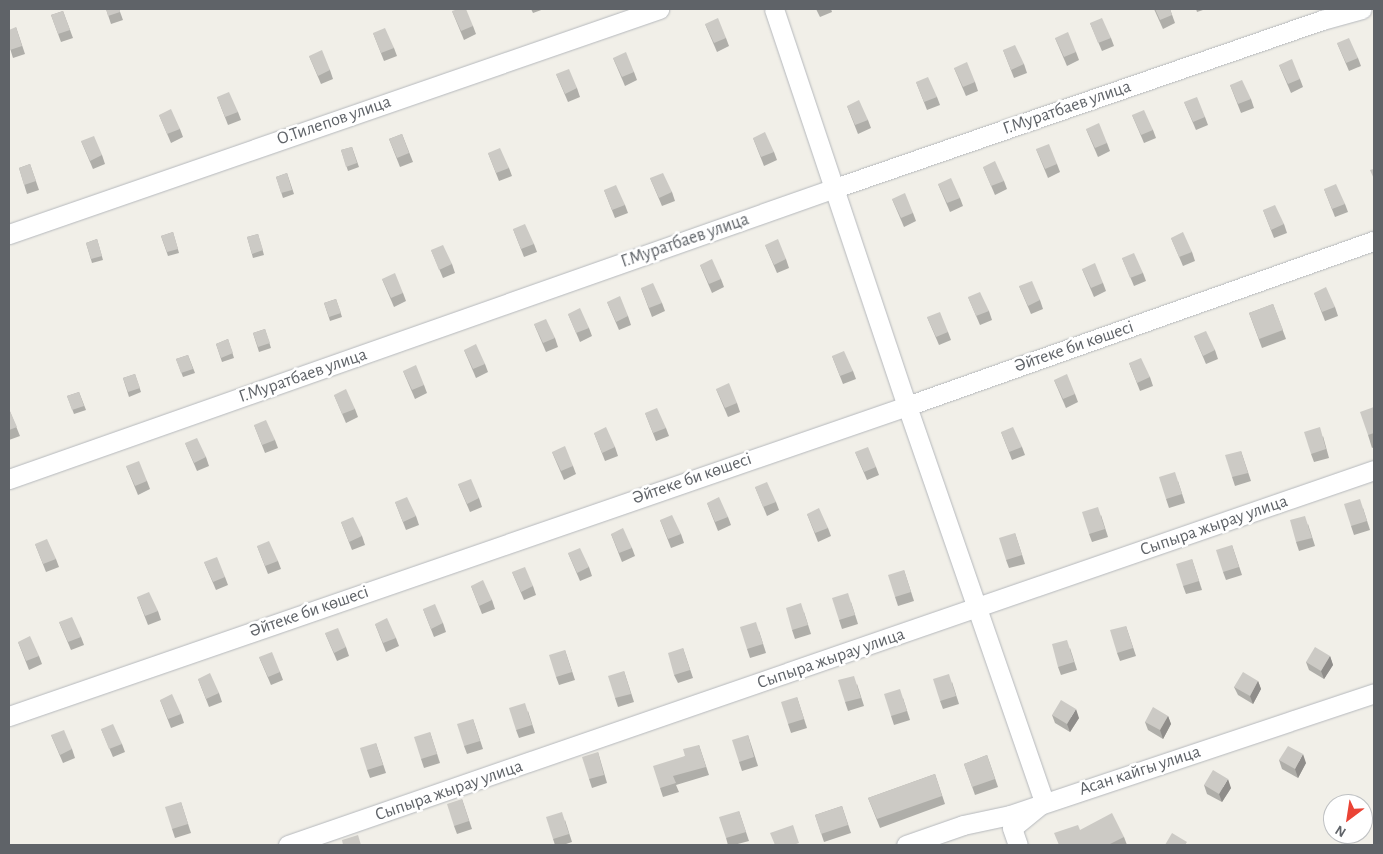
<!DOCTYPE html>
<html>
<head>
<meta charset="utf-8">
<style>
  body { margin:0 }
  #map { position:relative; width:1383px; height:854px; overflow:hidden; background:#f1efe8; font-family:"Alegreya Sans",sans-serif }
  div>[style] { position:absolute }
  .roads { filter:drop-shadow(0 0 1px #b5b8bc) drop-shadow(0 0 1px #b5b8bc) }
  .minor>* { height:19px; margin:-9.5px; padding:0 9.5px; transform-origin:9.5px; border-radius:9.5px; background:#fff }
  .wall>* { inset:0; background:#afaea9 }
  .shaded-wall>* { inset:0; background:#8f8d8a }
  .building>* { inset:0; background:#cccac5 }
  span { translate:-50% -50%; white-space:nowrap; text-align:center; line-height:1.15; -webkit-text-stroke:5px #fff; paint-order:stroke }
  .street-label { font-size:18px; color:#5f6368 }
  .frame { position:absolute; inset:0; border:10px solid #5f6368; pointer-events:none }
  .north { position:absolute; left:1323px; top:794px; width:50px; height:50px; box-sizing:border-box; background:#fff; border:1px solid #bfc1c3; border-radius:50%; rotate:211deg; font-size:14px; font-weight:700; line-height:20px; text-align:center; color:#5f6368 }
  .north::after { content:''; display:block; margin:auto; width:18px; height:22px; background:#ea4335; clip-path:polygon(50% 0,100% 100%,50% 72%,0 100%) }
</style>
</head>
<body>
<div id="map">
  <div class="roads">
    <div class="minor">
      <div style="left:774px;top:9px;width:419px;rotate:71.5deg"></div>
      <div style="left:907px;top:406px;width:419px;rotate:70.9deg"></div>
      <div style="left:1044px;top:802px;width:41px;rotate:140.9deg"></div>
      <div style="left:1012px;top:828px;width:18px;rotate:71deg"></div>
      <div style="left:9px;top:234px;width:688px;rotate:-19.09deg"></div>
      <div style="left:9px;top:479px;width:876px;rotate:-19.41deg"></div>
      <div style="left:835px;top:188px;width:515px;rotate:-19.03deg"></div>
      <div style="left:1322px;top:20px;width:41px;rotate:-15.4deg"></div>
      <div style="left:9px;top:716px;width:950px;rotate:-19.05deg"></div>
      <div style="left:907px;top:406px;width:495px;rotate:-19.5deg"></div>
      <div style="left:288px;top:845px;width:1149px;rotate:-19.05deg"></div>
      <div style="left:906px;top:845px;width:60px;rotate:-19.3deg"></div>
      <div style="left:963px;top:825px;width:48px;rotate:-12deg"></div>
      <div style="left:1010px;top:815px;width:384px;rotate:-18.5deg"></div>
    </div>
  </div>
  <div class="wall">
    <div style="clip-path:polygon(106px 9px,119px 9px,123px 20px,111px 24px)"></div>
    <div style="clip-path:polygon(531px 9px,544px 9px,533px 13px)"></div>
    <div style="clip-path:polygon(816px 9px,831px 9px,832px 12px,820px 17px)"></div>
    <div style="clip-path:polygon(1154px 9px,1170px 9px,1175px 23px,1163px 29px)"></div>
    <div style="clip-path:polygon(1196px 9px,1206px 9px,1197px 12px)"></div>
    <div style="clip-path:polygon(63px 11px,73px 38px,61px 42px,51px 15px)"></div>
    <div style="clip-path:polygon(452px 11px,473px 26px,476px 34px,464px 40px)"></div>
    <div style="clip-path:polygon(1090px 23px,1111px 38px,1114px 46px,1102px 51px)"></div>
    <div style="clip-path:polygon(705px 24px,726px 38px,729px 46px,717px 52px)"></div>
    <div style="clip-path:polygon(16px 27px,25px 54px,13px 58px,9px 45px)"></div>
    <div style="clip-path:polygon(373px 33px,394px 48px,397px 56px,384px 61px)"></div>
    <div style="clip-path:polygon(1055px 38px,1076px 52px,1079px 60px,1067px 66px)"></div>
    <div style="clip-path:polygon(1337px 43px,1358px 58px,1361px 66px,1349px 71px)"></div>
    <div style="clip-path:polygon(1003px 50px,1024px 64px,1027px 73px,1014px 78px)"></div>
    <div style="clip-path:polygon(309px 56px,330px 70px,333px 79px,321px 84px)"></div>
    <div style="clip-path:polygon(613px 58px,634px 72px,637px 80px,625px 86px)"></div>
    <div style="clip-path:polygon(1279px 65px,1300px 79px,1303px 87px,1291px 93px)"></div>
    <div style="clip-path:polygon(954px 68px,975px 82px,978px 91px,966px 96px)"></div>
    <div style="clip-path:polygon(556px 74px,577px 88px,580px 97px,568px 102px)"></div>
    <div style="clip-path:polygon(916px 82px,937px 97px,940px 105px,927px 110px)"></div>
    <div style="clip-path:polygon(1230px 85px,1251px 99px,1254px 108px,1241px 113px)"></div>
    <div style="clip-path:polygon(217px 97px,238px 112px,241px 120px,228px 125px)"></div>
    <div style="clip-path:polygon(1184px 102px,1205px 117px,1208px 125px,1196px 130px)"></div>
    <div style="clip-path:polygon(847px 106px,868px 120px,871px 128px,858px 134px)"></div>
    <div style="clip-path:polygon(159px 115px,180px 129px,183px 137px,171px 143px)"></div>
    <div style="clip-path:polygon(1132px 115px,1153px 130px,1156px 138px,1144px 143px)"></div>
    <div style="clip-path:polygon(1086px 129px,1107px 143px,1110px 151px,1098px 157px)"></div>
    <div style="clip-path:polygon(402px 134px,413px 162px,400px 167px,389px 139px)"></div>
    <div style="clip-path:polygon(753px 138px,774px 152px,777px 160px,764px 166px)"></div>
    <div style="clip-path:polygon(81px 141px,102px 155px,105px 164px,93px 169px)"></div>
    <div style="clip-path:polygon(352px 147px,359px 167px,348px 171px,341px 150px)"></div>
    <div style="clip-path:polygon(1036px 149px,1057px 164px,1060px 172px,1048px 178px)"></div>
    <div style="clip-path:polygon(488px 153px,509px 168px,512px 176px,499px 181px)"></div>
    <div style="clip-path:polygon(30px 164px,39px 190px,27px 194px,19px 168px)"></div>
    <div style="clip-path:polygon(983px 167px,1004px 181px,1007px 189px,995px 195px)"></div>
    <div style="clip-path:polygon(287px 173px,294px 194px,283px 198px,276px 177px)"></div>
    <div style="clip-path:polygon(650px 178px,672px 192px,675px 201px,662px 206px)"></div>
    <div style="clip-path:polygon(938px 184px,960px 198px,963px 206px,950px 212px)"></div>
    <div style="clip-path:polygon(1324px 189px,1345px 204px,1348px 212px,1335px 217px)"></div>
    <div style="clip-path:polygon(604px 190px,625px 205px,628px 213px,615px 218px)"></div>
    <div style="clip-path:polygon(892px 199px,913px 213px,916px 221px,904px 227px)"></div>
    <div style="clip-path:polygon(1263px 210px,1284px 224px,1287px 233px,1274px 238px)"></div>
    <div style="clip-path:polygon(513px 229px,534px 244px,537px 252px,524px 257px)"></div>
    <div style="clip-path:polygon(173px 232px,179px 253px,168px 256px,161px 236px)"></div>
    <div style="clip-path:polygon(258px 234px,264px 255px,253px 258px,247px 237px)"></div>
    <div style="clip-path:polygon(1171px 238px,1192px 252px,1195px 261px,1183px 266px)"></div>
    <div style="clip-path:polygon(97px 239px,103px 260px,92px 263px,86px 243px)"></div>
    <div style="clip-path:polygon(765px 245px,786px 259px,789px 268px,777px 273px)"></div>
    <div style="clip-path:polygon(431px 250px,452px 264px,455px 273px,443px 278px)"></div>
    <div style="clip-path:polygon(1122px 258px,1143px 273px,1146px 281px,1134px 286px)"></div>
    <div style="clip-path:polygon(700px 265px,721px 279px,724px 287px,712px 293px)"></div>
    <div style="clip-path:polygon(1082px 269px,1103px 283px,1106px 291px,1094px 297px)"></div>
    <div style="clip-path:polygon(382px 279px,403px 293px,406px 301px,394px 307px)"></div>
    <div style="clip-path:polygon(1019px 286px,1040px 300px,1043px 309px,1031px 314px)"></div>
    <div style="clip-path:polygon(641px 288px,662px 303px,665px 311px,652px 317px)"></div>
    <div style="clip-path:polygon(1314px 293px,1335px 307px,1338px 316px,1325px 321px)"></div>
    <div style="clip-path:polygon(968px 297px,989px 311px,992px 320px,980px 325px)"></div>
    <div style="clip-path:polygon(336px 299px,342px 317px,330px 321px,324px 303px)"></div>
    <div style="clip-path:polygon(607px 302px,628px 316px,631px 325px,619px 330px)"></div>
    <div style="clip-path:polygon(1273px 304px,1286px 339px,1262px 348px,1249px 313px)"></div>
    <div style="clip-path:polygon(568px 314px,589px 328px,592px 336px,580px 342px)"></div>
    <div style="clip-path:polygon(927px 317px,948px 332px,951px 340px,939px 345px)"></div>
    <div style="clip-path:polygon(534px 324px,555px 338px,558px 347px,546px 352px)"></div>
    <div style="clip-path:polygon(265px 329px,271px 348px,259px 352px,253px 333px)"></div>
    <div style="clip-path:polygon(1194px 336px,1215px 350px,1218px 359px,1206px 364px)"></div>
    <div style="clip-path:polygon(228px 339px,234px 358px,222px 362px,216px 344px)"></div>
    <div style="clip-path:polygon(464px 350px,485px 364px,488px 372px,476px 378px)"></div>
    <div style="clip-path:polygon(188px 355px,195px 373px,183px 377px,176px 359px)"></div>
    <div style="clip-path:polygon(832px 356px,853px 371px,856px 379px,843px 384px)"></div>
    <div style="clip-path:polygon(1129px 363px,1150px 377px,1153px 386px,1140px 391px)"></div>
    <div style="clip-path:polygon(403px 371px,424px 385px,427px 393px,415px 399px)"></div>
    <div style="clip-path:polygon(135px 374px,141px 392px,129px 397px,123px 378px)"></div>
    <div style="clip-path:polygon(1054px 380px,1075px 394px,1078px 402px,1066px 408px)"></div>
    <div style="clip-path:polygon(716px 389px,737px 403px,740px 412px,728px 417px)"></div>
    <div style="clip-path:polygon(79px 392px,86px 410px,74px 414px,67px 396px)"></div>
    <div style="clip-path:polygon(334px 395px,355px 409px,358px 417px,346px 423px)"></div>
    <div style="clip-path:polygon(1374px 407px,1374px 447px,1372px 448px,1368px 435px)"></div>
    <div style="clip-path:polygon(9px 409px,20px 436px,9px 440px)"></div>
    <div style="clip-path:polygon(645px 413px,666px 428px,669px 436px,656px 441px)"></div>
    <div style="clip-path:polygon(254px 425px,275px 440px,278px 448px,265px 453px)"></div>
    <div style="clip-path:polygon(1001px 432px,1022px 447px,1025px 455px,1012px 460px)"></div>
    <div style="clip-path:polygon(594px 433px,615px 447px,618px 456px,605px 461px)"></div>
    <div style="clip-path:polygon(1323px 436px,1329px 458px,1314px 462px,1311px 454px)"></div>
    <div style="clip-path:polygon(185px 443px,206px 457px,209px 466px,197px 471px)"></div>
    <div style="clip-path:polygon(1241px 451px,1251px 481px,1235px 486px,1232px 477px)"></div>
    <div style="clip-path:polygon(552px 452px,573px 466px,576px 474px,564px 480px)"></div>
    <div style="clip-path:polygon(855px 452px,876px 467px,879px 475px,867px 480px)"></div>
    <div style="clip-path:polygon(126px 466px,147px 481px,150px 489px,138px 495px)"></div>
    <div style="clip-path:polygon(1178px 481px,1185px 503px,1169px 508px,1166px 499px)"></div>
    <div style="clip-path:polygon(458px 484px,479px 498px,482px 507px,470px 512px)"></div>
    <div style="clip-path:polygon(755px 487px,776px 502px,779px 510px,767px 516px)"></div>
    <div style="clip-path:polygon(395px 502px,416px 516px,419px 525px,406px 530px)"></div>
    <div style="clip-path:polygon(707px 503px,728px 517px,731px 525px,718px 531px)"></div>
    <div style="clip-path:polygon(1363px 508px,1370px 530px,1354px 535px,1351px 526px)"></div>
    <div style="clip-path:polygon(807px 514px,828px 528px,831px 536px,818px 542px)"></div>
    <div style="clip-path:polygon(1101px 515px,1108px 537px,1092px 542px,1089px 534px)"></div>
    <div style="clip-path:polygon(660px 520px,681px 534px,684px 543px,671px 548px)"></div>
    <div style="clip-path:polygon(341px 522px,362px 536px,365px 545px,352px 550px)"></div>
    <div style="clip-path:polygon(1308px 524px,1315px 546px,1299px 551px,1296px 542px)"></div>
    <div style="clip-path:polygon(1015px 533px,1025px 564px,1009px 568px,1006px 560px)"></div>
    <div style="clip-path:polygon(611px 534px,632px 548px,635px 556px,622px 562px)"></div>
    <div style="clip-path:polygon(35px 544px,56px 559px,59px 567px,46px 572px)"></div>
    <div style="clip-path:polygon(1232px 545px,1242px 575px,1226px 580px,1223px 572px)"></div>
    <div style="clip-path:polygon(257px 546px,278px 561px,281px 569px,268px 574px)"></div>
    <div style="clip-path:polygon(568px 553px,589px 567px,592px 576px,580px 581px)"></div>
    <div style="clip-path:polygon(1192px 559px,1202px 590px,1186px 594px,1183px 586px)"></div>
    <div style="clip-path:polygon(204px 562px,225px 577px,228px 585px,216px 590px)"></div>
    <div style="clip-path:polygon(904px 570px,914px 601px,898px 606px,895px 597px)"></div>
    <div style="clip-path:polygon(512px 572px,533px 586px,536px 595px,524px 600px)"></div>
    <div style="clip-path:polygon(471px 586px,492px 600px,495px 609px,482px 614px)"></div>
    <div style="clip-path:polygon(137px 597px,158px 611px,161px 620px,148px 625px)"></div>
    <div style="clip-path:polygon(851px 602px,858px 624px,842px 629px,839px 620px)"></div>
    <div style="clip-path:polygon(423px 609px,443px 623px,446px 632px,434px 637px)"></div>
    <div style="clip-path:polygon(804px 612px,811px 634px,795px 639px,792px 630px)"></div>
    <div style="clip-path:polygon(59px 622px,81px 637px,84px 645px,71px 650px)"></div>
    <div style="clip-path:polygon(375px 624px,396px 638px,399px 646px,386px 652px)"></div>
    <div style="clip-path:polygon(1126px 626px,1136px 656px,1120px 661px,1117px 653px)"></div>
    <div style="clip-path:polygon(759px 631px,766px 653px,750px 658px,747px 649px)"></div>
    <div style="clip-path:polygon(325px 633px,346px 647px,349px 656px,337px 661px)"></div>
    <div style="clip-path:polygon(18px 642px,39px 656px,42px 664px,29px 670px)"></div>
    <div style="clip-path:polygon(683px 648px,693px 678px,678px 683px,674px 675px)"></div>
    <div style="clip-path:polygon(1070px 648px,1077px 670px,1061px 675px,1058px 667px)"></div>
    <div style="clip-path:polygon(565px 650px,575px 680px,559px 685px,556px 677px)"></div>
    <div style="clip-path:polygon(1330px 656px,1333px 665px,1324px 679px,1309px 670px,1306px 662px)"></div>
    <div style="clip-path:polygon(259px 657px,280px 672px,283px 680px,271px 685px)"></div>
    <div style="clip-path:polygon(624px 671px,634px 702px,618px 707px,615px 698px)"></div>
    <div style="clip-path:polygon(198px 679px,219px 693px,222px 702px,209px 707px)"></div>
    <div style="clip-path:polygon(1258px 681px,1261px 689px,1253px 704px,1238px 695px,1234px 687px)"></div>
    <div style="clip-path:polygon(952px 682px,959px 704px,943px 709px,940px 701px)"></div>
    <div style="clip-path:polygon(857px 684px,864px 706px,848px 711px,845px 702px)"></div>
    <div style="clip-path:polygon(797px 697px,807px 728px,791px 733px,788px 724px)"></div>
    <div style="clip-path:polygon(903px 698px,910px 720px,894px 725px,891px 716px)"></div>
    <div style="clip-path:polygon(160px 700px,181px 714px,184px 723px,171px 728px)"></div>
    <div style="clip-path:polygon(528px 711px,535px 733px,519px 738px,516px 730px)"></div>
    <div style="clip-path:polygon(1052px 715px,1079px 718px,1070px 732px,1055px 723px)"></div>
    <div style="clip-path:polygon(1168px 716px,1171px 724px,1163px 739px,1148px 730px,1145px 722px)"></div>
    <div style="clip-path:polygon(473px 719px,483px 749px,467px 754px,464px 746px)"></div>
    <div style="clip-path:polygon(101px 729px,122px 744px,125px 752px,113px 757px)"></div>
    <div style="clip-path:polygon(430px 732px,440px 763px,424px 768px,421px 759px)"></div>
    <div style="clip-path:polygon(51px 735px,72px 749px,75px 758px,63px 763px)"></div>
    <div style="clip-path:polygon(748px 735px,758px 766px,742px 771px,739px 762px)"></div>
    <div style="clip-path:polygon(376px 743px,386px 773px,370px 778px,367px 770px)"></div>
    <div style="clip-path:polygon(699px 745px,709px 775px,676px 785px,679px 792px,663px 797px,660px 788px,685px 756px)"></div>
    <div style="clip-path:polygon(598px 752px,607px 783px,592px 788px,589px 779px)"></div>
    <div style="clip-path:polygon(987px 755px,998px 787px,975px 795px,964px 764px)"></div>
    <div style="clip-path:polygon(1279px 760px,1306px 763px,1298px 778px,1282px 769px)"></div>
    <div style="clip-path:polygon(935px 774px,945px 804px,880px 828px,868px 798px)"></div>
    <div style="clip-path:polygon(1204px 785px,1231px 788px,1222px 802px,1207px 794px)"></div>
    <div style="clip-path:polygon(462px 799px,472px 829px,457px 834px,454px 826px)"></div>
    <div style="clip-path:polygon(181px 802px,191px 833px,175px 838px,172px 829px)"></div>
    <div style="clip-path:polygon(842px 806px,851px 833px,824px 842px,815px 815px)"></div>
    <div style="clip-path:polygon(739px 811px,749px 841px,734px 845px,728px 845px,726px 838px)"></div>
    <div style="clip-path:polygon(565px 820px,572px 842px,563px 845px,555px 845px,553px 839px)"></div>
    <div style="clip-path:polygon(1080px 830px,1124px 837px,1127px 845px,1059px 845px)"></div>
  </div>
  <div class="shaded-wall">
    <div style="clip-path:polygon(1330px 656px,1333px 665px,1324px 679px,1321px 671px)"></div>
    <div style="clip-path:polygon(1258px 681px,1261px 689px,1253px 704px,1250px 696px)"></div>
    <div style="clip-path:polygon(1076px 709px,1079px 718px,1070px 732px,1067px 724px)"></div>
    <div style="clip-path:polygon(1168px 716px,1171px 724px,1163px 739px,1160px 730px)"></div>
    <div style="clip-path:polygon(1303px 754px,1306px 763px,1298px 778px,1295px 769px)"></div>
    <div style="clip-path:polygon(1228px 779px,1231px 788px,1222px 802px,1219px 794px)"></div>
  </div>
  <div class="building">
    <div style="clip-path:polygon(106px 9px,119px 9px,120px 12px,108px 16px)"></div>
    <div style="clip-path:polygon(458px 9px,466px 9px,473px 26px,461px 31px,452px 11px)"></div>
    <div style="clip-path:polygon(1155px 9px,1170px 9px,1172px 15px,1160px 20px)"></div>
    <div style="clip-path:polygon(63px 11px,70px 30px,58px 34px,51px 15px)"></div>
    <div style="clip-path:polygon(718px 18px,726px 38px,714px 43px,705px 24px)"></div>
    <div style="clip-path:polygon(1102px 18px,1111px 38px,1098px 43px,1090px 23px)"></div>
    <div style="clip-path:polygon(16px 27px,22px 46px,10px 50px,9px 45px,9px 30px)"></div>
    <div style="clip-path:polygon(385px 28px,394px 48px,381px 53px,373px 33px)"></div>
    <div style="clip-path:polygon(1068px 32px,1076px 52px,1064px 57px,1055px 38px)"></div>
    <div style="clip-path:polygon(1349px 38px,1358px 58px,1346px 63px,1337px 43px)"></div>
    <div style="clip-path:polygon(1015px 45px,1024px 64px,1011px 70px,1003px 50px)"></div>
    <div style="clip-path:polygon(322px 50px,330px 70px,318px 76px,309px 56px)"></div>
    <div style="clip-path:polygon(626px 52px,634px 72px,622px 77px,613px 58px)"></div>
    <div style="clip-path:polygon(1292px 59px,1300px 79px,1288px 84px,1279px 65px)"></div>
    <div style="clip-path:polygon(967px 62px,975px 82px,963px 87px,954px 68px)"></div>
    <div style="clip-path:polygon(569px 69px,577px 88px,565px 94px,556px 74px)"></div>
    <div style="clip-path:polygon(928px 77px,937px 97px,924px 102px,916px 82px)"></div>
    <div style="clip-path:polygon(1242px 80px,1251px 99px,1238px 104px,1230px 85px)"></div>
    <div style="clip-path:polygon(229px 92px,238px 112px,225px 117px,217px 97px)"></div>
    <div style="clip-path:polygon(1197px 97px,1205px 117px,1193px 122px,1184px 102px)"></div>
    <div style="clip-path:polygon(859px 100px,868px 120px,855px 125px,847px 106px)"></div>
    <div style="clip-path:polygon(171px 109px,180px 129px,167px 134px,159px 115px)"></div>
    <div style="clip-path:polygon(1144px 110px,1153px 130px,1141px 135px,1132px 115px)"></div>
    <div style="clip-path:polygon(1099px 123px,1107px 143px,1095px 148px,1086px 129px)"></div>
    <div style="clip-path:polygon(765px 132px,774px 152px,761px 157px,753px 138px)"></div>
    <div style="clip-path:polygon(402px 134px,409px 153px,397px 158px,389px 139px)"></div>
    <div style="clip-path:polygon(94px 136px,102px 155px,90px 161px,81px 141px)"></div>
    <div style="clip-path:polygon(1049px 144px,1057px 164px,1045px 169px,1036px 149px)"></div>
    <div style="clip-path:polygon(352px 147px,357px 163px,346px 167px,341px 150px)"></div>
    <div style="clip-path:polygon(500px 148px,509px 168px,496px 173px,488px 153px)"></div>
    <div style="clip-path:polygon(995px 161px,1004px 181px,991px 186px,983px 167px)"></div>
    <div style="clip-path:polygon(30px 164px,36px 181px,24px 185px,19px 168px)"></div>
    <div style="clip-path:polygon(1374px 169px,1374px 179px,1370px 170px)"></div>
    <div style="clip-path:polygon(287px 173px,292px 190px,281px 193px,276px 177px)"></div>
    <div style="clip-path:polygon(663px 173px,672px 192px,659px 198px,650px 178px)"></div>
    <div style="clip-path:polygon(951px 178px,960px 198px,947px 203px,938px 184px)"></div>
    <div style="clip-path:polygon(1336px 184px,1345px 204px,1332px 209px,1324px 189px)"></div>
    <div style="clip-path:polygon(616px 185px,625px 205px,612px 210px,604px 190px)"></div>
    <div style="clip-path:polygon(905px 193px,913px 213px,901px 218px,892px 199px)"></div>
    <div style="clip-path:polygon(1275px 205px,1284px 224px,1271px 230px,1263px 210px)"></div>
    <div style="clip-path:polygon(525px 224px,534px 244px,521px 249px,513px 229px)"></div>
    <div style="clip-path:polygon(173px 232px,178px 249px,167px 252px,161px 236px)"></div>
    <div style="clip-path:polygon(1183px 232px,1192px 252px,1179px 257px,1171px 238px)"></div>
    <div style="clip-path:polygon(258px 234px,263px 250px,252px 254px,247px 237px)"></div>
    <div style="clip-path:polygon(97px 239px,102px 256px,91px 259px,86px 243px)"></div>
    <div style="clip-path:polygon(778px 239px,786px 259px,774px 265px,765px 245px)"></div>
    <div style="clip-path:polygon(443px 245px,452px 264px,439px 270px,431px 250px)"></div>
    <div style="clip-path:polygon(1134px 253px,1143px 273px,1130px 278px,1122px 258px)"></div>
    <div style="clip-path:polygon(712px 259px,721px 279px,709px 284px,700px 265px)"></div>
    <div style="clip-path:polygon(1095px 263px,1103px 283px,1091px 288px,1082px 269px)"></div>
    <div style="clip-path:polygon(395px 273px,403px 293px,391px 298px,382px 279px)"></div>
    <div style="clip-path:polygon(1032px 281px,1040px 300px,1028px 306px,1019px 286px)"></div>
    <div style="clip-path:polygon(653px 283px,662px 303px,649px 308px,641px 288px)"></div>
    <div style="clip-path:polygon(1326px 287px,1335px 307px,1322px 312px,1314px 293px)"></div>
    <div style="clip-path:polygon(980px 292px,989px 311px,976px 316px,968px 297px)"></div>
    <div style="clip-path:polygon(620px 296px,628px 316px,616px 322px,607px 302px)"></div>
    <div style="clip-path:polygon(336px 299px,341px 313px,329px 317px,324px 303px)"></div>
    <div style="clip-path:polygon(1273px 304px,1283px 330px,1259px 339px,1249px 313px)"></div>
    <div style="clip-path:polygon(580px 308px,589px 328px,576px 333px,568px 314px)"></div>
    <div style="clip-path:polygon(940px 312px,948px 332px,936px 337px,927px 317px)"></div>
    <div style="clip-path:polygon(546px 319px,555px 338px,543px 343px,534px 324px)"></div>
    <div style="clip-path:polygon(265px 329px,270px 343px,258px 347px,253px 333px)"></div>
    <div style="clip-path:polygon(1206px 331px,1215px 350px,1203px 356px,1194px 336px)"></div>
    <div style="clip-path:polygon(228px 339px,233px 353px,221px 358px,216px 344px)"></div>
    <div style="clip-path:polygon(476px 344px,485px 364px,473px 369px,464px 350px)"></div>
    <div style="clip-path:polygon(844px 351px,853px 371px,840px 376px,832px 356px)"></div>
    <div style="clip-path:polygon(188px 355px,193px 369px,181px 373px,176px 359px)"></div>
    <div style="clip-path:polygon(1141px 358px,1150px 377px,1137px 383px,1129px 363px)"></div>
    <div style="clip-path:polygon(416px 365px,424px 385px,412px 390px,403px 371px)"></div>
    <div style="clip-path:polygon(135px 374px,140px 388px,128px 392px,123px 378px)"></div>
    <div style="clip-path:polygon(1067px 374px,1075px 394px,1063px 399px,1054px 380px)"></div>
    <div style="clip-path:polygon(729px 383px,737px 403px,725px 408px,716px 389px)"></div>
    <div style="clip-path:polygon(346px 389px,355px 409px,342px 414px,334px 395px)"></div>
    <div style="clip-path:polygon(79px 392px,84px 406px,72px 410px,67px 396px)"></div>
    <div style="clip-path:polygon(1374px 407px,1374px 433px,1368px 435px,1360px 412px)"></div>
    <div style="clip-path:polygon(657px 408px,666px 428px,653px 433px,645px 413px)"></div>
    <div style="clip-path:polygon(9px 409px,17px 427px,9px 430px)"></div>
    <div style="clip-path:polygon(266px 420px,275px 440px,262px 445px,254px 425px)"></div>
    <div style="clip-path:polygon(606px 427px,615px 447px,602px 453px,594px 433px)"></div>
    <div style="clip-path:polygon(1013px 427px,1022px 447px,1009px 452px,1001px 432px)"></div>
    <div style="clip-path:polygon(1320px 427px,1326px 449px,1311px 454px,1304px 432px)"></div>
    <div style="clip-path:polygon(197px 438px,206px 457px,194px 463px,185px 443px)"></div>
    <div style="clip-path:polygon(565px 446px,573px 466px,561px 471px,552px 452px)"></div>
    <div style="clip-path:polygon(868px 447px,876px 467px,864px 472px,855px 452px)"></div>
    <div style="clip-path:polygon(1241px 451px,1248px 473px,1232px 477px,1225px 455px)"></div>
    <div style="clip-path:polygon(139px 461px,147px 481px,135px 486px,126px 466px)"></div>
    <div style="clip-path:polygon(1175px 472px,1182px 494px,1166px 499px,1159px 477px)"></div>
    <div style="clip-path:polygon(471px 479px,479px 498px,467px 504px,458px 484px)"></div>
    <div style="clip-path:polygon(767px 482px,776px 502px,763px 507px,755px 487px)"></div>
    <div style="clip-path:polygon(407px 497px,416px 516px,403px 522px,395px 502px)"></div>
    <div style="clip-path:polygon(719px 497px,728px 517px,715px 522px,707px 503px)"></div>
    <div style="clip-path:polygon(1360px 499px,1367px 521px,1351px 526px,1344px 504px)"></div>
    <div style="clip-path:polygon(1098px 507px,1105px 529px,1089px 534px,1082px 512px)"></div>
    <div style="clip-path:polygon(819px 508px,828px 528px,815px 533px,807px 514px)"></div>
    <div style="clip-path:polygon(672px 515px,681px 534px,668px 539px,660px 520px)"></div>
    <div style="clip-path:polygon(1305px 516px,1312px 538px,1296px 542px,1290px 520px)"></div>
    <div style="clip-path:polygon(353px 517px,362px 536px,349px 542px,341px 522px)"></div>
    <div style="clip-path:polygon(623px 528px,632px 548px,619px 553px,611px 534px)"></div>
    <div style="clip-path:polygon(1015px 533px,1022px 555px,1006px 560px,999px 538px)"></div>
    <div style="clip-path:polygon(47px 539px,56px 559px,43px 564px,35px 544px)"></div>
    <div style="clip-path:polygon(269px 541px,278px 561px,265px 566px,257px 546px)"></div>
    <div style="clip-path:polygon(1232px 545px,1239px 567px,1223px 572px,1216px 550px)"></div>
    <div style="clip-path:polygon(580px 548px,589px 567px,577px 573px,568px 553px)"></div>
    <div style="clip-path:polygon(217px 557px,225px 577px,213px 582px,204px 562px)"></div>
    <div style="clip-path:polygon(1192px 559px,1199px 581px,1183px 586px,1176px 564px)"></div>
    <div style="clip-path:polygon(525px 567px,533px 586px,521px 592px,512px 572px)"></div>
    <div style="clip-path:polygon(904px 570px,911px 592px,895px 597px,888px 575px)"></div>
    <div style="clip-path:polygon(483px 580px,492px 600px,479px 606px,471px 586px)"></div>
    <div style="clip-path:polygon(149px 592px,158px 611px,145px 616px,137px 597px)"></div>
    <div style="clip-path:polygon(848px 593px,855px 615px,839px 620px,832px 598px)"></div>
    <div style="clip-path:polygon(801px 603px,808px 625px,792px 630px,786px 608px)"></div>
    <div style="clip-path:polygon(435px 604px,443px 623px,431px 629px,423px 609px)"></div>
    <div style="clip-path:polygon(72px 617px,81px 637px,68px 642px,59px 622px)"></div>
    <div style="clip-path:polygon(387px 618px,396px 638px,383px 643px,375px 624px)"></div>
    <div style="clip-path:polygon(756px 622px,763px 644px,747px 649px,740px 627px)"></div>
    <div style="clip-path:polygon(1126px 626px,1133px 648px,1117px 653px,1110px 630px)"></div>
    <div style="clip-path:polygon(338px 628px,346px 647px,334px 653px,325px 633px)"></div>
    <div style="clip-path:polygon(30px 636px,39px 656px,26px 661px,18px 642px)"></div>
    <div style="clip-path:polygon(1067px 640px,1074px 662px,1058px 667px,1052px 644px)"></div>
    <div style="clip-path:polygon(1315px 647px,1330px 656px,1321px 671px,1306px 662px)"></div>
    <div style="clip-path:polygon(683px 648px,690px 670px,674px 675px,668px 653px)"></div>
    <div style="clip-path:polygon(565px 650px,572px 672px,556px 677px,549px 655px)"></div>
    <div style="clip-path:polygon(272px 652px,280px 672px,268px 677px,259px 657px)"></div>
    <div style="clip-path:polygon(624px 671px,631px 694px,615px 698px,608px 676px)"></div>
    <div style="clip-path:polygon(1243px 672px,1258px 681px,1250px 696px,1234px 687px)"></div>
    <div style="clip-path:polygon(210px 673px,219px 693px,206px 699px,198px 679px)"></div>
    <div style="clip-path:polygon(949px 674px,956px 696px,940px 701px,933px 679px)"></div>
    <div style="clip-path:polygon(854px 676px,861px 698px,845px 702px,838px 680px)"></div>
    <div style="clip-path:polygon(900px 689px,907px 711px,891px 716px,884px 694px)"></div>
    <div style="clip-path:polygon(172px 694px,181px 714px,168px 719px,160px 700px)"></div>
    <div style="clip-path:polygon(797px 697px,804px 719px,788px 724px,781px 702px)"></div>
    <div style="clip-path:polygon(1061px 700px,1076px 709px,1067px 724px,1052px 715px)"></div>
    <div style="clip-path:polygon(525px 703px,532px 725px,516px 730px,509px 708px)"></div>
    <div style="clip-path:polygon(1153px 707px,1168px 716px,1160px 730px,1145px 722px)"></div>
    <div style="clip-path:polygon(473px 719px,480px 741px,464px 746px,457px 724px)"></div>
    <div style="clip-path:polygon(113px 724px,122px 744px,109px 749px,101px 729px)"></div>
    <div style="clip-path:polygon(64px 730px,72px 749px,60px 755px,51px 735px)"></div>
    <div style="clip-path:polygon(430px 732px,437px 754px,421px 759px,414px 737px)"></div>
    <div style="clip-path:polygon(748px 735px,754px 757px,739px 762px,732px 740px)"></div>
    <div style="clip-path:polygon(376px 743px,383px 765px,367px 770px,360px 748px)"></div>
    <div style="clip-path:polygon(699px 745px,706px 767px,673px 776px,676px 783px,660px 788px,653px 766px,685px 756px,683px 749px)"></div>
    <div style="clip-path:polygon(1288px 746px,1303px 754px,1295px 769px,1279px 760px)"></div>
    <div style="clip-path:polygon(598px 752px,604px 775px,589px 779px,582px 757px)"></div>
    <div style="clip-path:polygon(987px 755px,995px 779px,972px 787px,964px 764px)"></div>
    <div style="clip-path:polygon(1213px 770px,1228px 779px,1219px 794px,1204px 785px)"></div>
    <div style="clip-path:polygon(935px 774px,942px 796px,877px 819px,868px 798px)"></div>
    <div style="clip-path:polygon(462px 799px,469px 821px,454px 826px,447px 804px)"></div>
    <div style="clip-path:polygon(181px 802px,188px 824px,172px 829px,165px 807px)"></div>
    <div style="clip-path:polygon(842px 806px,848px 825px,821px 834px,815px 815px)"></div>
    <div style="clip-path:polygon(739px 811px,746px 832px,726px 838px,719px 817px)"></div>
    <div style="clip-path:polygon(562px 812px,569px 834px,553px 839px,546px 817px)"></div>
    <div style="clip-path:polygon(1112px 813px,1124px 837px,1108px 845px,1104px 845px,1103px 844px,1098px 845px,1059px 845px,1054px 833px,1078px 825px,1080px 830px)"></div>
    <div style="clip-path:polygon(793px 825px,799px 843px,793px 845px,775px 845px,770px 833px)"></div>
    <div style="clip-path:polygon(1172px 833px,1187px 842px,1185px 845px,1165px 845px)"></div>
    <div style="clip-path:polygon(358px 835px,361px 845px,343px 845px,342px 840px)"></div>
  </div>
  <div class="street-label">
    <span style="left:1067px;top:108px;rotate:-19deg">Г.Муратбаев улица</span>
    <span style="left:334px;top:121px;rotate:-19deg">О.Тилепов улица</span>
    <span style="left:685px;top:241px;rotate:-19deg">Г.Муратбаев улица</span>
    <span style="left:1074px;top:347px;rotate:-19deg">Әйтеке би көшесі</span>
    <span style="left:303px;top:376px;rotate:-19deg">Г.Муратбаев улица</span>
    <span style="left:692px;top:479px;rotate:-19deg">Әйтеке би көшесі</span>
    <span style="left:1214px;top:526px;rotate:-19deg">Сыпыра жырау улица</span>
    <span style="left:309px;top:612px;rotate:-19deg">Әйтеке би көшесі</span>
    <span style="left:831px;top:659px;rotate:-19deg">Сыпыра жырау улица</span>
    <span style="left:1140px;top:771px;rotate:-18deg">Асан кайгы улица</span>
    <span style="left:449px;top:791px;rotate:-19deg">Сыпыра жырау улица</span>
  </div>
  <div class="frame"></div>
  <div class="north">N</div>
</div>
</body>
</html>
